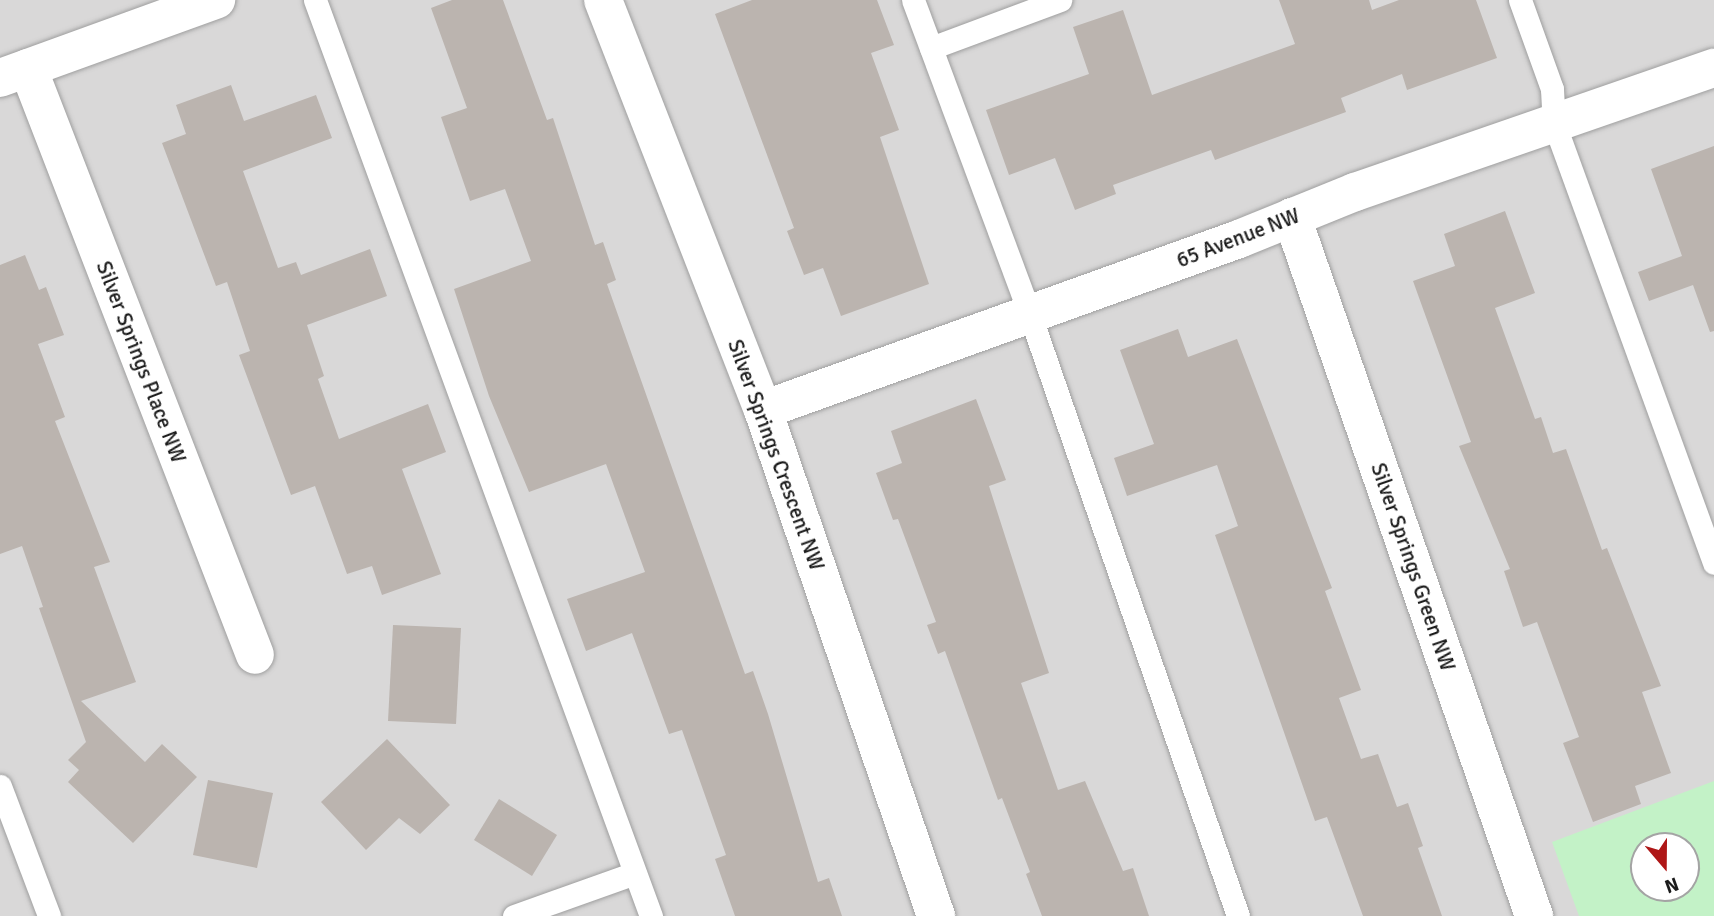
<!DOCTYPE html>
<html>
<head>
<meta charset="utf-8">
<style>
  body { margin:0 }
  #map { position:relative; width:1714px; height:916px; overflow:hidden; background:#ece8e2; font-family:Signika,sans-serif }
  div>[style] { position:absolute }
  .residential>* { inset:0; background:#d9d8d8 }
  .park>* { inset:0; background:#c3f2c7 }
  .building>* { inset:0; background:#bbb4af }
  .roads { filter:drop-shadow(0 0 2px #9f9f9f) drop-shadow(0 0 2px #9f9f9f) }
  .lane>* { height:23px; margin:-11.5px; padding:0 11.5px; transform-origin:11.5px; border-radius:11.5px; background:#fff }
  .street>* { height:38px; margin:-19px; padding:0 19px; transform-origin:19px; border-radius:19px; background:#fff }
  span { translate:-50% -50%; white-space:nowrap; text-align:center; line-height:1.15; -webkit-text-stroke:5px #fff; paint-order:stroke }
  .street-label { font-size:21px; color:#1b1b1b }
  .north { position:absolute; left:1630px; top:832px; width:70px; height:70px; box-sizing:border-box; background:#fff; border:2px solid #a4a4a4; border-radius:50%; rotate:160deg; font-size:19px; font-weight:700; line-height:28px; text-align:center; color:#1b1b1b }
  .north::after { content:''; display:block; margin:auto; width:24px; height:32px; background:#af1717; clip-path:polygon(50% 0,100% 100%,50% 72%,0 100%) }
</style>
</head>
<body>
<div id="map">
  <div class="residential">
    <div style="clip-path:polygon(evenodd,0 0,1714px 0,1714px 916px,0 916px,0 0,1644px 846px,1686px 846px,1686px 888px,1644px 888px,1644px 846px)"></div>
  </div>
  <div class="park">
    <div style="clip-path:polygon(evenodd,1714px 781px,1714px 916px,1579px 916px,1552px 842px,1714px 781px,1644px 846px,1686px 846px,1686px 888px,1644px 888px,1644px 846px)"></div>
  </div>
  <div class="building">
    <div style="clip-path:polygon(452px 0,503px 0,547px 120px,553px 118px,595px 245px,603px 242px,616px 280px,607px 284px,745px 674px,753px 671px,768px 714px,818px 882px,829px 878px,842px 916px,735px 916px,715px 859px,726px 855px,682px 730px,669px 734px,632px 633px,586px 651px,567px 599px,645px 572px,606px 464px,529px 492px,489px 396px,454px 289px,531px 261px,505px 189px,470px 201px,441px 117px,467px 108px,431px 8px)"></div>
    <div style="clip-path:polygon(752px 0,877px 0,894px 45px,871px 53px,899px 130px,880px 137px,929px 284px,841px 316px,823px 268px,804px 275px,787px 231px,794px 228px,715px 14px)"></div>
    <div style="clip-path:polygon(1279px 0,1369px 0,1372px 10px,1399px 0,1476px 0,1497px 58px,1407px 90px,1402px 74px,1341px 98px,1346px 112px,1215px 160px,1211px 150px,1113px 185px,1116px 194px,1075px 210px,1055px 158px,1009px 175px,986px 110px,1089px 74px,1073px 27px,1123px 10px,1152px 95px,1295px 44px)"></div>
    <div style="clip-path:polygon(231px 85px,244px 121px,316px 95px,332px 138px,243px 171px,278px 268px,296px 262px,301px 275px,370px 249px,387px 296px,307px 325px,324px 376px,318px 379px,339px 439px,428px 404px,446px 452px,402px 469px,441px 574px,382px 595px,372px 566px,347px 574px,315px 486px,291px 495px,239px 355px,250px 351px,227px 282px,216px 286px,162px 143px,186px 134px,176px 105px)"></div>
    <div style="clip-path:polygon(1714px 146px,1714px 331px,1710px 332px,1693px 285px,1649px 301px,1638px 272px,1682px 256px,1651px 169px)"></div>
    <div style="clip-path:polygon(1505px 211px,1535px 293px,1495px 308px,1535px 419px,1541px 417px,1553px 453px,1566px 449px,1602px 550px,1607px 548px,1661px 686px,1642px 692px,1671px 773px,1635px 786px,1641px 804px,1593px 822px,1563px 743px,1579px 737px,1537px 622px,1523px 627px,1504px 571px,1510px 569px,1459px 446px,1471px 442px,1413px 281px,1455px 266px,1444px 234px)"></div>
    <div style="clip-path:polygon(25px 255px,39px 290px,46px 287px,64px 335px,38px 344px,65px 417px,55px 421px,110px 562px,94px 567px,136px 682px,81px 701px,145px 762px,162px 744px,197px 777px,133px 843px,68px 782px,79px 770px,68px 760px,86px 742px,39px 608px,43px 607px,22px 546px,0 554px,0 265px)"></div>
    <div style="clip-path:polygon(1178px 329px,1188px 357px,1237px 339px,1332px 588px,1325px 591px,1361px 690px,1339px 698px,1361px 759px,1378px 754px,1397px 807px,1408px 803px,1423px 846px,1418px 848px,1442px 916px,1363px 916px,1327px 817px,1315px 821px,1215px 535px,1238px 526px,1217px 465px,1127px 496px,1114px 458px,1154px 444px,1120px 350px)"></div>
    <div style="clip-path:polygon(976px 399px,1006px 480px,989px 486px,1049px 673px,1021px 683px,1058px 790px,1085px 781px,1123px 871px,1133px 868px,1149px 916px,1042px 916px,1026px 874px,1030px 872px,1002px 798px,998px 800px,945px 651px,938px 654px,927px 625px,936px 622px,898px 519px,893px 520px,876px 473px,902px 463px,891px 431px)"></div>
    <div style="clip-path:polygon(393px 625px,461px 628px,456px 724px,388px 721px)"></div>
    <div style="clip-path:polygon(387px 739px,450px 805px,420px 834px,399px 818px,366px 850px,321px 802px)"></div>
    <div style="clip-path:polygon(208px 780px,273px 793px,257px 868px,193px 855px)"></div>
    <div style="clip-path:polygon(499px 799px,557px 835px,532px 876px,474px 840px)"></div>
  </div>
  <div class="roads">
    <div class="lane">
      <div style="left:315px;top:0;width:976px;rotate:69.86deg"></div>
      <div style="left:913px;top:0;width:333px;rotate:69.6deg"></div>
      <div style="left:1029px;top:312px;width:639px;rotate:70.91deg"></div>
      <div style="left:1520px;top:0;width:95px;rotate:70.2deg"></div>
      <div style="left:1552px;top:89px;width:34px;rotate:87deg"></div>
      <div style="left:1554px;top:123px;width:468px;rotate:70deg"></div>
      <div style="left:931px;top:48px;width:138px;rotate:-20.4deg"></div>
      <div style="left:0;top:786px;width:139px;rotate:69.3deg"></div>
      <div style="left:514px;top:916px;width:128px;rotate:-19.6deg"></div>
    </div>
    <div class="street">
      <div style="left:603px;top:0;width:440px;rotate:68.7deg"></div>
      <div style="left:763px;top:410px;width:535px;rotate:71.12deg"></div>
      <div style="left:28px;top:68px;width:629px;rotate:68.86deg"></div>
      <div style="left:0;top:78px;width:230px;rotate:-19.9deg"></div>
      <div style="left:1292px;top:217px;width:740px;rotate:70.9deg"></div>
      <div style="left:763px;top:410px;width:506px;rotate:-19.76deg"></div>
      <div style="left:1239px;top:239px;width:125px;rotate:-22.1deg"></div>
      <div style="left:1355px;top:192px;width:380px;rotate:-19.1deg"></div>
    </div>
  </div>
  <div class="street-label">
    <span style="left:1238px;top:238px;rotate:-21deg">65 Avenue NW</span>
    <span style="left:141px;top:362px;rotate:69deg">Silver Springs Place NW</span>
    <span style="left:776px;top:455px;rotate:70deg">Silver Springs Crescent NW</span>
    <span style="left:1413px;top:567px;rotate:71deg">Silver Springs Green NW</span>
  </div>
  <div class="north">N</div>
</div>
</body>
</html>
